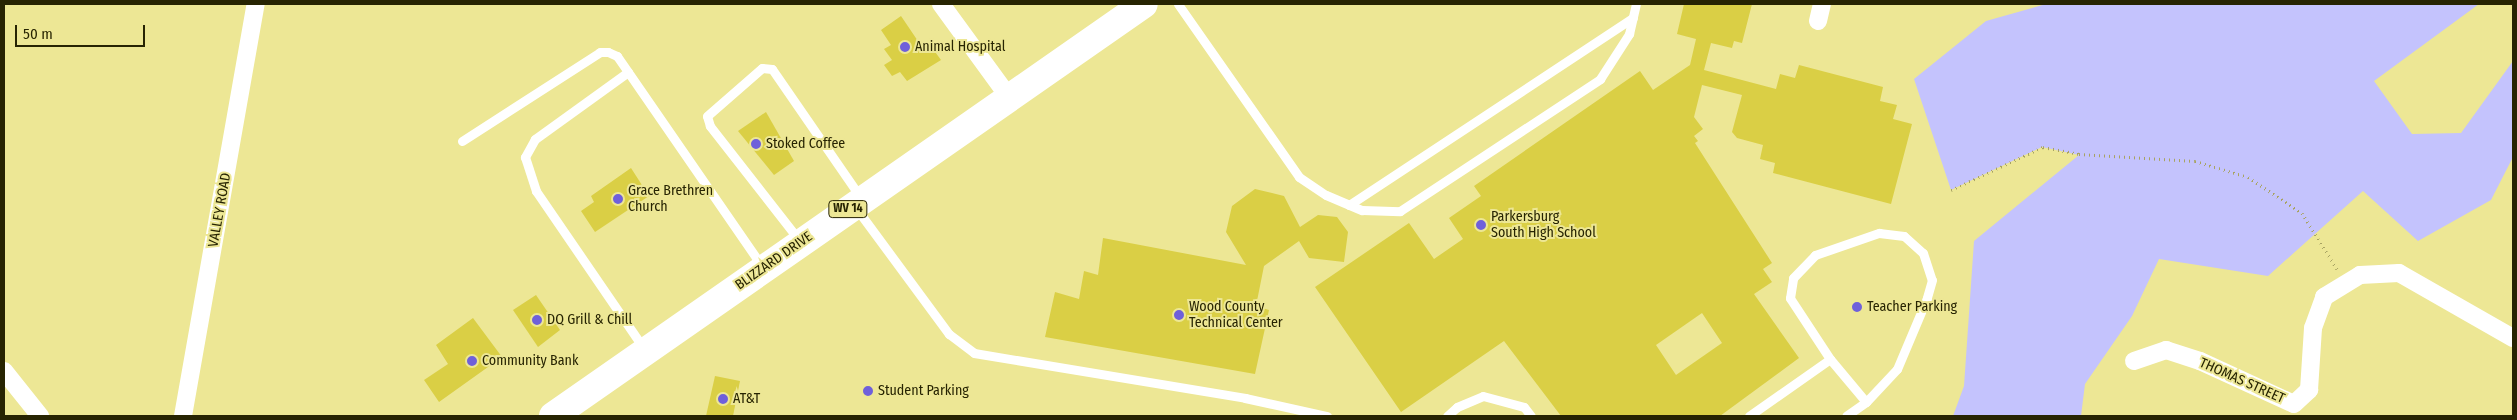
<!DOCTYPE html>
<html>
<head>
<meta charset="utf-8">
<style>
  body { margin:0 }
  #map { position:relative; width:2517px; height:420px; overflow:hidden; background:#ede795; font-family:"Fira Sans Condensed",sans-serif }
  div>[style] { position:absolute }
  .green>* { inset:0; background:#c4c3fd }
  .building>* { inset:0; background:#dacf45 }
  .path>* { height:3px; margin-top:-1.5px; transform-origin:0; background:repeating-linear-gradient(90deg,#a8a362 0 1px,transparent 0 5px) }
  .lane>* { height:9px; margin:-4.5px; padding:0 4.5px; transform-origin:4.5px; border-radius:4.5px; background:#fff }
  .street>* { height:18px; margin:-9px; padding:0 9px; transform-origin:9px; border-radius:9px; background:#fff }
  .primary>* { height:28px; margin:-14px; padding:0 14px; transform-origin:14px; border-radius:14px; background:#fff }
  .dots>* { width:14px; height:14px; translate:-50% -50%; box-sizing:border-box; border:2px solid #ede795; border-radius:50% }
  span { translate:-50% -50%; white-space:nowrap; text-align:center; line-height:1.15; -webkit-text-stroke:4px #ede795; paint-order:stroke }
  .shield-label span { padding:1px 4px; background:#ede795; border:1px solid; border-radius:4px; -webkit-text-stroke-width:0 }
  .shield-label { font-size:12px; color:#272402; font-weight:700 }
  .poi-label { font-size:14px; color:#272402 }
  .left { translate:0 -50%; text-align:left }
  .street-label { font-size:14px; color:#272402 }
  .frame { position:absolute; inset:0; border:5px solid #272402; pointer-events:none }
  .scale { position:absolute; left:15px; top:25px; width:130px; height:22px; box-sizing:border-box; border:2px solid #272402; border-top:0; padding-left:6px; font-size:15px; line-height:18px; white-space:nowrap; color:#272402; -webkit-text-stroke:4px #ede795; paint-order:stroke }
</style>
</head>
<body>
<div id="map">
  <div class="green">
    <div style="clip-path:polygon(2046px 4px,2479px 4px,2374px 81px,2412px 134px,2461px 133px,2513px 61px,2513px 157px,2491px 200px,2418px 241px,2363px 191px,2268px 276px,2159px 259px,2132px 316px,2085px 384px,2081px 416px,1953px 416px,1964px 386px,1974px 241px,2079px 155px,2042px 147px,1951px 190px,1914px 79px,1986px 21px)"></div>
  </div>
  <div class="building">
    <div style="clip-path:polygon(evenodd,1684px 4px,1752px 4px,1742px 43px,1734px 41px,1732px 48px,1711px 43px,1704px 70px,1776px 89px,1780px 74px,1795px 78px,1799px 65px,1883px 87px,1880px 101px,1897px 105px,1893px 119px,1912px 124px,1891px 204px,1773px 173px,1775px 163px,1760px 159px,1763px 145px,1737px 138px,1732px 132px,1742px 95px,1702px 85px,1694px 117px,1703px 129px,1694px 136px,1698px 141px,1695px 143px,1772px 263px,1763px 269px,1772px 282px,1754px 294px,1799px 358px,1720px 416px,1561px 416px,1504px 341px,1401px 412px,1315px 287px,1409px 223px,1434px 259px,1463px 239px,1449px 218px,1481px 196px,1474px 186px,1640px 71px,1653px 90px,1690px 65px,1696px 39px,1677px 34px,1684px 4px,1702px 313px,1722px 343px,1676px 375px,1656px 345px,1702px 313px)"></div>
    <div style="clip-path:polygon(901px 16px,924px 50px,930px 45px,941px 60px,907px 81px,900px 72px,892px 76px,884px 65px,892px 60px,884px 49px,891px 45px,881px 30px)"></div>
    <div style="clip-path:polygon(766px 112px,794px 161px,774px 175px,738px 131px)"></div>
    <div style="clip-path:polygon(631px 168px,649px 196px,595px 232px,581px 211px,594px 202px,591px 196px)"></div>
    <div style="clip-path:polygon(1255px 189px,1284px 196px,1300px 227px,1318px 215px,1337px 217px,1348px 232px,1344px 262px,1309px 258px,1299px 241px,1264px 266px,1256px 306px,1269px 310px,1255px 374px,1045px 337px,1055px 292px,1079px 299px,1084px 271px,1098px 275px,1103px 238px,1246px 265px,1226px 232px,1232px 206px)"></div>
    <div style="clip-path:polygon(536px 295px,560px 330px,538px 347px,513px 310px)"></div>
    <div style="clip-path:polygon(473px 318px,502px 357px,439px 402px,424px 380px,448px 364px,436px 345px)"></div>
    <div style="clip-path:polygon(715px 376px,740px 381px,733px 416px,706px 416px)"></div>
  </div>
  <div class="path">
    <div style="left:1951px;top:190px;width:102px;rotate:-25.1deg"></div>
    <div style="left:2043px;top:147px;width:37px;rotate:11deg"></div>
    <div style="left:2079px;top:154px;width:116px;rotate:3.5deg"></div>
    <div style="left:2195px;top:161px;width:55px;rotate:16.8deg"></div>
    <div style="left:2248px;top:177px;width:65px;rotate:33.7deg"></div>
    <div style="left:2302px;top:213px;width:66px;rotate:58deg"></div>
  </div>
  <div class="lane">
    <div style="left:1178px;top:4px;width:211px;rotate:55deg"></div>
    <div style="left:1299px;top:177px;width:32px;rotate:34deg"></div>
    <div style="left:1326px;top:195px;width:39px;rotate:23deg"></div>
    <div style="left:1362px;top:210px;width:38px;rotate:2deg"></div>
    <div style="left:1400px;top:211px;width:240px;rotate:-33.4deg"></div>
    <div style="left:1600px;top:79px;width:54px;rotate:-57.2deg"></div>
    <div style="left:1629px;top:34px;width:31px;rotate:-77deg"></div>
    <div style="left:628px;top:72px;width:115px;rotate:144.2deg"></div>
    <div style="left:535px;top:139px;width:21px;rotate:119deg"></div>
    <div style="left:525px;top:157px;width:36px;rotate:72deg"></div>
    <div style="left:536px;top:191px;width:191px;rotate:55.6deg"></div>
    <div style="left:462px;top:141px;width:164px;rotate:-32.8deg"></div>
    <div style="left:600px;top:52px;width:8px"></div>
    <div style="left:608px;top:52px;width:10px;rotate:24deg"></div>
    <div style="left:617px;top:56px;width:255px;rotate:55.4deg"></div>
    <div style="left:1349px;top:205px;width:340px;rotate:-33.4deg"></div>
    <div style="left:856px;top:208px;width:157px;rotate:53.6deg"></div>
    <div style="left:949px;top:334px;width:31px;rotate:37deg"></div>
    <div style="left:974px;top:353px;width:275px;rotate:9.4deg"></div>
    <div style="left:1245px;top:398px;width:84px;rotate:12.4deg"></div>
    <div style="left:799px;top:240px;width:145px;rotate:-128deg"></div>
    <div style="left:710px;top:126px;width:10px;rotate:-107deg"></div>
    <div style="left:707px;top:116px;width:73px;rotate:-41.1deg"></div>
    <div style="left:762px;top:68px;width:10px;rotate:6deg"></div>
    <div style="left:772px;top:69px;width:157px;rotate:55.4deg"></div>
    <div style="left:1830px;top:359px;width:56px;rotate:50.1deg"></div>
    <div style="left:1447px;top:416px;width:13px;rotate:-42deg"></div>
    <div style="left:1457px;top:407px;width:28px;rotate:-23deg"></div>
    <div style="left:1483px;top:396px;width:42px;rotate:15deg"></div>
    <div style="left:1524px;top:407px;width:11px;rotate:52deg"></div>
    <div style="left:1749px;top:416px;width:99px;rotate:-35.1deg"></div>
    <div style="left:1830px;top:359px;width:73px;rotate:-123.3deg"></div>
    <div style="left:1790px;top:298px;width:20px;rotate:-81deg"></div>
    <div style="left:1793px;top:278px;width:32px;rotate:-46deg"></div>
    <div style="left:1815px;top:255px;width:68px;rotate:-19deg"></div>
    <div style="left:1879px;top:233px;width:25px;rotate:7deg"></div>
    <div style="left:1904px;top:236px;width:25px;rotate:42deg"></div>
    <div style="left:1923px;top:253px;width:28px;rotate:72deg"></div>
    <div style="left:1932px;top:280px;width:19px;rotate:106deg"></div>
    <div style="left:1927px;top:298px;width:77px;rotate:112.9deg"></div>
    <div style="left:1897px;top:369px;width:45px;rotate:133.2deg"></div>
    <div style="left:1866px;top:402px;width:24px;rotate:145deg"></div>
  </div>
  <div class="street">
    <div style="left:941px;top:4px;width:114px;rotate:53.9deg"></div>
    <div style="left:1818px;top:21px;width:17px;rotate:-77deg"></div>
    <div style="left:2134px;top:361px;width:34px;rotate:-19deg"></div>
    <div style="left:2166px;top:350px;width:36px;rotate:18deg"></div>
    <div style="left:2200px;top:361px;width:103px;rotate:24.6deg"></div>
    <div style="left:2294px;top:404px;width:21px;rotate:-43deg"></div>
    <div style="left:2309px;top:390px;width:62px;rotate:-86.3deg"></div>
    <div style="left:2313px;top:328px;width:33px;rotate:-70deg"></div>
    <div style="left:2324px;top:297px;width:42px;rotate:-31.4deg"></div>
    <div style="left:2360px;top:275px;width:39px;rotate:-3deg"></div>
    <div style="left:2399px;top:273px;width:131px;rotate:29.7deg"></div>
    <div style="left:4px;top:371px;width:58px;rotate:51.3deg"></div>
    <div style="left:183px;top:416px;width:418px;rotate:-80deg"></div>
  </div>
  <div class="primary">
    <div style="left:553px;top:416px;width:720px;rotate:-34.88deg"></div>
  </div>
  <div class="dots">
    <div style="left:905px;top:47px;background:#6f60da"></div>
    <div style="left:756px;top:144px;background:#6f60da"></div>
    <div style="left:618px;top:199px;background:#6f60da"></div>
    <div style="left:1481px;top:225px;background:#6f60da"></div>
    <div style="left:1857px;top:307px;background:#6f60da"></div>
    <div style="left:1179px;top:315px;background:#6f60da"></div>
    <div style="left:537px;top:320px;background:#6f60da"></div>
    <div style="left:472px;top:361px;background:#6f60da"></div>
    <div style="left:868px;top:391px;background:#6f60da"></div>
    <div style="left:723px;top:399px;background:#6f60da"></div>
  </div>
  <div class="shield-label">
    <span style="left:848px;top:209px">WV 14</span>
  </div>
  <div class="poi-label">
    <span class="left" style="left:915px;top:47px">Animal Hospital</span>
    <span class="left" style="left:766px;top:144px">Stoked Coffee</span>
    <span class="left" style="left:628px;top:199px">Grace Brethren<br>Church</span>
    <span class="left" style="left:1491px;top:225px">Parkersburg<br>South High School</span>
    <span class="left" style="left:1189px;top:315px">Wood County<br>Technical Center</span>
    <span class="left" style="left:1867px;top:307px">Teacher Parking</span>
    <span class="left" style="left:547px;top:320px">DQ Grill &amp; Chill</span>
    <span class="left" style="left:482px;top:361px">Community Bank</span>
    <span class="left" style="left:878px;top:391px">Student Parking</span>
    <span class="left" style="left:733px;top:399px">AT&amp;T</span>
  </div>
  <div class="street-label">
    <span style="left:220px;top:210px;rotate:-80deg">VALLEY ROAD</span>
    <span style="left:774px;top:261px;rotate:-35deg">BLIZZARD DRIVE</span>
    <span style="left:2242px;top:381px;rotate:24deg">THOMAS STREET</span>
  </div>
  <div class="frame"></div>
  <div class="scale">50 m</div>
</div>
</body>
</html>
